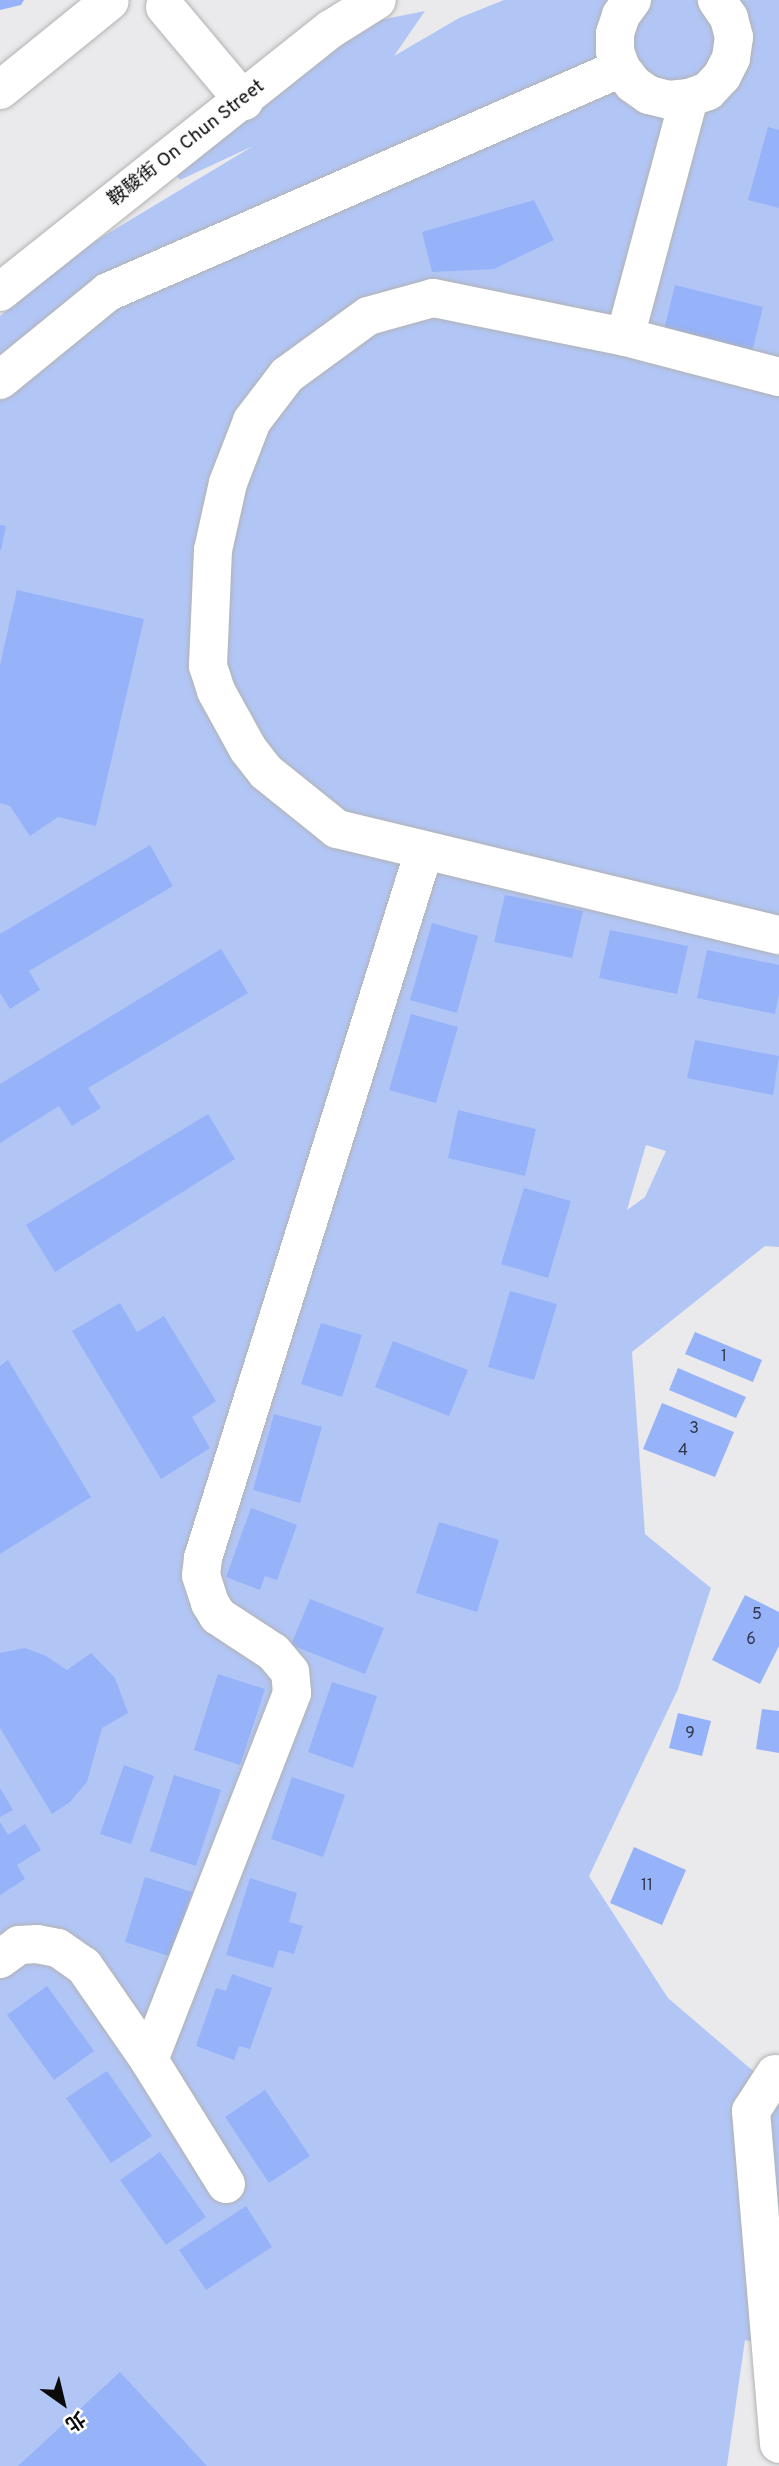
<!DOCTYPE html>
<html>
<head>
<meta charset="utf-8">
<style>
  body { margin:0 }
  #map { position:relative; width:779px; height:2466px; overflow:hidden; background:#eaeaec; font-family:Overpass,"Noto Sans TC",sans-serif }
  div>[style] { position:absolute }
  .green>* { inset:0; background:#b2c6f6 }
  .building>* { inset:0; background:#96b2f8 }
  .roads { filter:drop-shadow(0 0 2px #b1b2b3) drop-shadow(0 0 2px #b1b2b3) }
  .minor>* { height:38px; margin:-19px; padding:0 19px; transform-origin:19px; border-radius:19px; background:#fff }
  span { translate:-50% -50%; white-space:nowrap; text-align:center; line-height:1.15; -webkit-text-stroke:5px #fff; paint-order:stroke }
  .number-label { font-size:16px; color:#2e3547 }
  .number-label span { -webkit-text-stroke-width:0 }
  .street-label { font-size:19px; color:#0b0b0c }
  .north { position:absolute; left:28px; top:2368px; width:70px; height:70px; -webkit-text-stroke:5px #fff; paint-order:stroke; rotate:146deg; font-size:19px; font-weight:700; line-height:28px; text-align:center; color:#0b0b0c }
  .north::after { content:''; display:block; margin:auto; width:24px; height:32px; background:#0b0b0c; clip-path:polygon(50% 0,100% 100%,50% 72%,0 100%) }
</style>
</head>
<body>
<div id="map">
  <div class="green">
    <div style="clip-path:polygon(evenodd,504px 0,779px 0,779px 1247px,765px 1246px,632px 1352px,645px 1534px,711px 1588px,678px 1689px,589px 1876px,668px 1998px,779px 2093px,779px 2349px,745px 2340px,727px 2466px,0 2466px,0 316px,87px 246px,253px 146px,180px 180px,162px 151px,299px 36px,425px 11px,394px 56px,459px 18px,504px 0,646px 1145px,666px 1151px,645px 1197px,627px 1210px,646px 1145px)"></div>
  </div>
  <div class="building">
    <div style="clip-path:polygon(0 0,24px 0,21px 5px,0 10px)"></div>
    <div style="clip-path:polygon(768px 127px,779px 130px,779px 208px,748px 200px)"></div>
    <div style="clip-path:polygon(534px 200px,554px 240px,494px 269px,432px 272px,422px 232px)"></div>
    <div style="clip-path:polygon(675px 285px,763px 307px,752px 352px,664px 330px)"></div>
    <div style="clip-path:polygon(0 525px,6px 526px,1px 550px,0 550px)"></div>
    <div style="clip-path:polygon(17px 590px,144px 619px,96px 826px,58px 817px,30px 836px,10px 806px,0 803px,0 665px)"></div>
    <div style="clip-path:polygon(150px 845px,173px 886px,29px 971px,40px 990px,10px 1009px,0 993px,0 934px)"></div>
    <div style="clip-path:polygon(505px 895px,583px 911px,572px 958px,494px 942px)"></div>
    <div style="clip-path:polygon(432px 923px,478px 936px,457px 1013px,410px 1000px)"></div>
    <div style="clip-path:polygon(610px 930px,688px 946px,677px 994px,599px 978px)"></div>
    <div style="clip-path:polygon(221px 949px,248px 993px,88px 1088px,101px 1108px,83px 1119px,72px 1126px,59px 1106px,0 1143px,0 1084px)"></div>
    <div style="clip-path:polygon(707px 950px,779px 965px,779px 994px,775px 1014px,697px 998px)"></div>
    <div style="clip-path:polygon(411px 1014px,458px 1027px,436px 1103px,389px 1090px)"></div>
    <div style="clip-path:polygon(695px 1040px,779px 1056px,773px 1095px,687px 1078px)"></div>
    <div style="clip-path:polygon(458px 1110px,536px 1129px,525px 1176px,448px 1158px)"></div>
    <div style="clip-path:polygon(208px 1114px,235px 1159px,55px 1272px,26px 1225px)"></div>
    <div style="clip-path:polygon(524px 1188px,571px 1201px,548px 1278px,501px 1264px)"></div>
    <div style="clip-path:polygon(510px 1291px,557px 1304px,534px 1380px,488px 1367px)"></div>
    <div style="clip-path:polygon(120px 1303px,137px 1332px,164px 1316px,216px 1401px,192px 1417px,210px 1448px,161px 1479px,72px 1331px)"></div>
    <div style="clip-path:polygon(321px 1323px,362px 1335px,342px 1397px,301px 1384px)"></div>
    <div style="clip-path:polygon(695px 1332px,762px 1360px,753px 1382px,685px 1354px)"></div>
    <div style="clip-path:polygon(393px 1341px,468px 1370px,449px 1416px,375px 1387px)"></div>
    <div style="clip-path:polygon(8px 1360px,91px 1497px,0 1554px,0 1366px)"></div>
    <div style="clip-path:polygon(678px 1368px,746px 1397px,736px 1418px,669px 1390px)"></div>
    <div style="clip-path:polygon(662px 1403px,734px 1432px,715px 1477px,643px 1449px)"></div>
    <div style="clip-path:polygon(274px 1414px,322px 1427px,300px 1503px,253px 1490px)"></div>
    <div style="clip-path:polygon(251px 1508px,297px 1525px,277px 1580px,265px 1576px,260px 1590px,226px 1577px)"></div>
    <div style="clip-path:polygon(439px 1522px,499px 1540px,477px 1612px,416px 1593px)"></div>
    <div style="clip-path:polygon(745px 1595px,779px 1612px,779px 1646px,760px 1684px,712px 1660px)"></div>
    <div style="clip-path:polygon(310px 1599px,384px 1628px,365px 1674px,291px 1645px)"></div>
    <div style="clip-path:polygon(25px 1648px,46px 1656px,67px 1670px,91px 1653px,115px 1678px,128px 1713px,102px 1728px,87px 1782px,70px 1802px,52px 1814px,0 1728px,0 1653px)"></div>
    <div style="clip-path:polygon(218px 1674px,265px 1689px,240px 1765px,194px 1750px)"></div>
    <div style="clip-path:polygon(332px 1682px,377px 1696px,353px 1768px,308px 1752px)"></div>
    <div style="clip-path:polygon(762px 1709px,779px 1711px,779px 1753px,756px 1749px)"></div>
    <div style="clip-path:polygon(678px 1713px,711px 1721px,702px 1756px,669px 1748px)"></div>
    <div style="clip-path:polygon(124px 1765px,154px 1776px,131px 1844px,100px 1834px)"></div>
    <div style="clip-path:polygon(174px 1775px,221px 1790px,196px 1866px,150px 1851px)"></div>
    <div style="clip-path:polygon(292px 1777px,345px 1795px,323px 1857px,271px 1839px)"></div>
    <div style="clip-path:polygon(0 1788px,13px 1810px,0 1817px)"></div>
    <div style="clip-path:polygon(0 1822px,8px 1835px,25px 1824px,41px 1850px,17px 1865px,25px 1879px,0 1895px)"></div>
    <div style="clip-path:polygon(634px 1847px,686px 1870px,662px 1925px,610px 1903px)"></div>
    <div style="clip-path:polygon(145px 1877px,192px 1892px,172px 1957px,125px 1942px)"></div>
    <div style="clip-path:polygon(250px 1878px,297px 1893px,289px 1922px,303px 1926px,294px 1954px,279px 1950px,273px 1968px,226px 1955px)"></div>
    <div style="clip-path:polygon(232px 1974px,272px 1988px,250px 2049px,239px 2046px,234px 2060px,196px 2046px,216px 1988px,226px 1991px)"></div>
    <div style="clip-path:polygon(47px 1986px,94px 2051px,54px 2080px,7px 2015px)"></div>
    <div style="clip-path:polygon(107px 2071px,152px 2136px,111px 2163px,66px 2098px)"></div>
    <div style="clip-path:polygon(265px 2090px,310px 2156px,269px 2183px,225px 2117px)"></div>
    <div style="clip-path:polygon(160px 2152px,206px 2217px,166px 2245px,120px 2180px)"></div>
    <div style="clip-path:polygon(246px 2206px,272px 2247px,206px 2290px,179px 2250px)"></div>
    <div style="clip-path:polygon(120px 2372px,207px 2466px,18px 2466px)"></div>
  </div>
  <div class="roads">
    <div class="minor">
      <div style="left:632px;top:0;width:19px;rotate:126deg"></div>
      <div style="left:621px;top:15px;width:19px;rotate:108deg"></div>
      <div style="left:615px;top:33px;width:18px;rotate:90deg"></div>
      <div style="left:615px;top:51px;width:18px;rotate:71deg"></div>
      <div style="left:621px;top:68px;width:20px;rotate:53deg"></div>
      <div style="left:633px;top:84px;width:19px;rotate:35deg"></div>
      <div style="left:649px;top:95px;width:21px;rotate:14deg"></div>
      <div style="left:669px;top:100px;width:20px;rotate:-6deg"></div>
      <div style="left:689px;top:98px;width:20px;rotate:-20deg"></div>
      <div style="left:708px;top:91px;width:21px;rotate:-47deg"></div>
      <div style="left:722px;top:76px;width:20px;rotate:-63deg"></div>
      <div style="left:731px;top:58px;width:21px;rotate:-82deg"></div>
      <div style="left:734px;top:37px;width:20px;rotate:-105deg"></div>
      <div style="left:729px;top:18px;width:22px;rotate:-124deg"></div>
      <div style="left:165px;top:7px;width:123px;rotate:50deg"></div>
      <div style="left:0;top:90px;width:141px;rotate:-39deg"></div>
      <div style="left:0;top:292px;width:423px;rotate:-38.5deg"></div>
      <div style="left:331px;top:29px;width:54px;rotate:-32.2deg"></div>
      <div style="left:625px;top:337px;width:247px;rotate:-75deg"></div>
      <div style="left:779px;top:377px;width:159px;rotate:-165.4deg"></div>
      <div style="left:625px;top:337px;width:196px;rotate:-168.5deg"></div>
      <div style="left:433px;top:298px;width:67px;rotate:164.5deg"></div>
      <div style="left:368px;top:316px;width:100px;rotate:143.9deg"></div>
      <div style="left:287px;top:375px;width:58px;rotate:127.3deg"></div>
      <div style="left:252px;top:421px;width:66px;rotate:111.2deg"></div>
      <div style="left:228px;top:483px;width:69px;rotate:102.6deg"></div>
      <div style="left:213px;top:550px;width:116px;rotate:92.5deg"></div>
      <div style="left:208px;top:666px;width:26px;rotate:72deg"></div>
      <div style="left:216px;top:691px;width:66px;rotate:61.1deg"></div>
      <div style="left:248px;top:749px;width:29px;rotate:52deg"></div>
      <div style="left:266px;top:772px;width:91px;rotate:38.8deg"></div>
      <div style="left:337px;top:829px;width:455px;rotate:13.5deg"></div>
      <div style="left:0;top:380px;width:139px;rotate:-39.2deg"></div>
      <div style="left:108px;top:292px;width:560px;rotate:-23.59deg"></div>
      <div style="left:0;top:1959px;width:24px;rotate:-36deg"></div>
      <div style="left:19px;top:1945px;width:18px;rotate:-3deg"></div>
      <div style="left:37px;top:1944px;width:21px;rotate:11deg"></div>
      <div style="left:58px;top:1948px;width:32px;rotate:35deg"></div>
      <div style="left:84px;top:1966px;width:114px;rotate:55.3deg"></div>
      <div style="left:149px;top:2060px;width:146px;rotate:58.2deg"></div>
      <div style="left:149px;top:2060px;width:394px;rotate:-68.7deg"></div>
      <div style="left:292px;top:1693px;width:21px;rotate:-95deg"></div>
      <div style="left:290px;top:1672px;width:26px;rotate:-130deg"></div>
      <div style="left:273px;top:1652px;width:66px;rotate:-146.8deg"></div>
      <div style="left:218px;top:1616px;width:15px;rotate:-122deg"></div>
      <div style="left:210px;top:1603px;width:29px;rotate:-108deg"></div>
      <div style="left:201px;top:1575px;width:17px;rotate:-83deg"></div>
      <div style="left:203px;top:1558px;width:741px;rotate:-72.64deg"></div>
      <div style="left:775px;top:2074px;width:44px;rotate:123deg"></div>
      <div style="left:751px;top:2111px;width:334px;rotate:85.2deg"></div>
    </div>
  </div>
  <div class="number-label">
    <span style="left:724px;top:1357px">1</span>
    <span style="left:694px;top:1429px">3</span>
    <span style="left:683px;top:1451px">4</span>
    <span style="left:757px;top:1615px">5</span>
    <span style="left:751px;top:1640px">6</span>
    <span style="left:690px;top:1734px">9</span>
    <span style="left:647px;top:1886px">11</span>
  </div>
  <div class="street-label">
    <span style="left:187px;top:144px;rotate:-38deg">鞍駿街 On Chun Street</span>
  </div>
  <div class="north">北</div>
</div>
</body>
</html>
